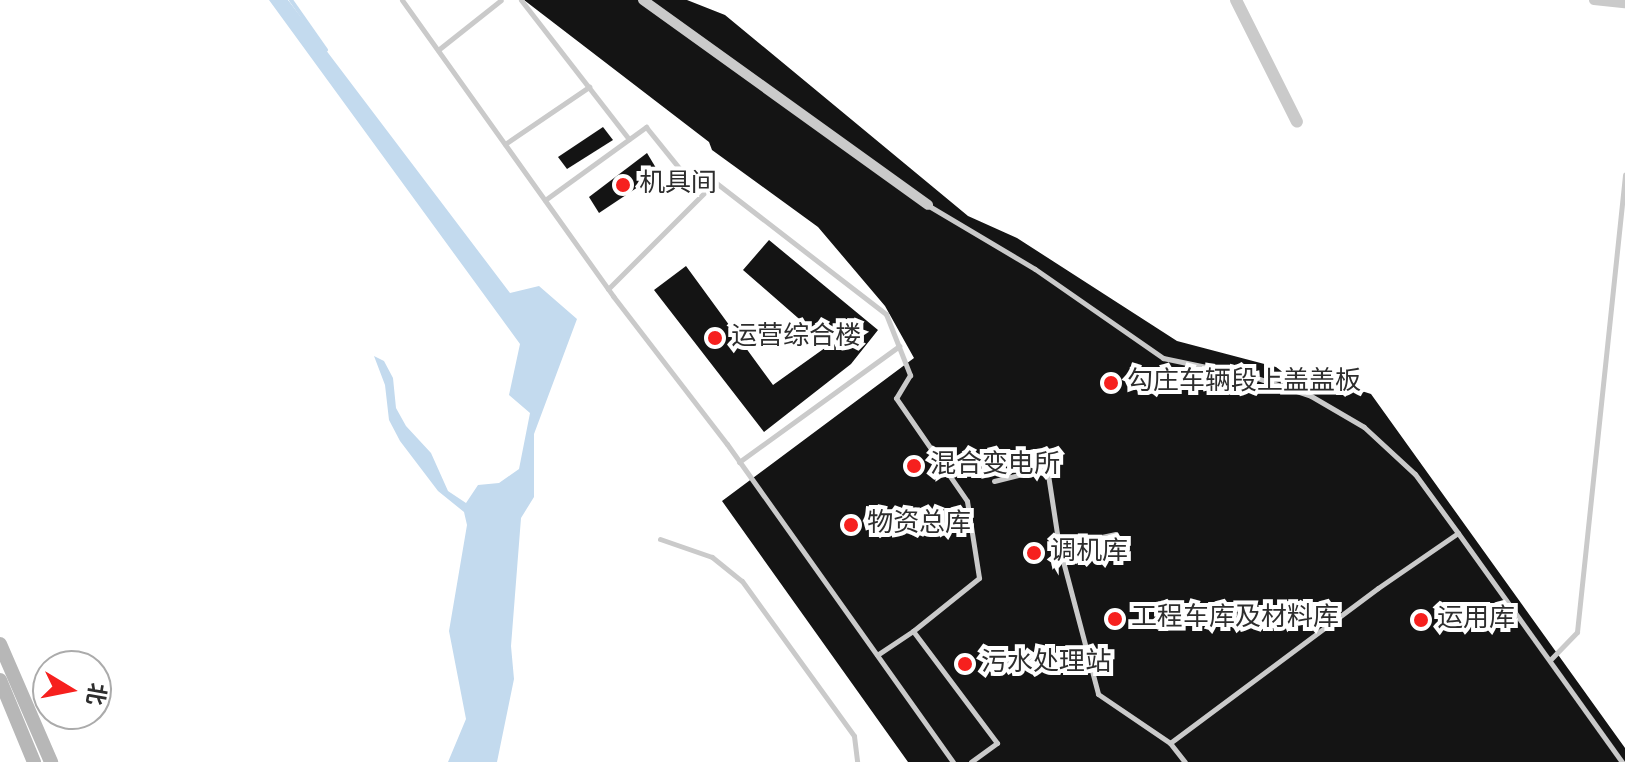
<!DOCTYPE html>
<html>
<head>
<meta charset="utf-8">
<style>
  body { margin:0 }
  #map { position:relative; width:1625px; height:762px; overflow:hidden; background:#fff; font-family:Overpass,"Noto Sans SC",sans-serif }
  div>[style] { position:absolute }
  .water>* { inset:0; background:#c3daee }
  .stream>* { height:4px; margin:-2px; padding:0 2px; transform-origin:2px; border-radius:2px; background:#c3daee }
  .building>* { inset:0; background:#141414 }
  .service>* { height:5px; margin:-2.5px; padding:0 2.5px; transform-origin:2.5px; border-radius:2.5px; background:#cacaca }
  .minor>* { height:10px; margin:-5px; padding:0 5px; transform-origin:5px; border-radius:5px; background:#cacaca }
  .tertiary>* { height:12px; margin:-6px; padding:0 6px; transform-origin:6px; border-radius:6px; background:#cacaca }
  .secondary>* { height:14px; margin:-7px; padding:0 7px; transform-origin:7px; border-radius:7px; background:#b7b7b7 }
  .dots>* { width:22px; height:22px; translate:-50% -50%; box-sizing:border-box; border:4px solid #fff; border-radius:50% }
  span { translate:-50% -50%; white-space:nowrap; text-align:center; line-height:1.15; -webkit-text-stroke:8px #fff; paint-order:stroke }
  .poi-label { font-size:26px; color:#2d2d2d }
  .left { translate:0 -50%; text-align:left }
  .north { position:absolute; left:32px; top:650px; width:80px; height:80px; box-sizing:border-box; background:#fff; border:2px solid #ababab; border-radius:50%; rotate:100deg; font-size:22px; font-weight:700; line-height:32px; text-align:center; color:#2d2d2d }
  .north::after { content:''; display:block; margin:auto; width:28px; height:36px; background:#f6201e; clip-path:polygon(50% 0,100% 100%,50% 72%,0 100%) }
</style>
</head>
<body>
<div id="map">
  <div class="water">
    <div style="clip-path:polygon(269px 0,288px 0,510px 293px,539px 286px,577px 319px,534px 434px,534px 497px,521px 518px,511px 646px,514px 679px,497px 762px,448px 762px,466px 719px,449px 631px,467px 525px,464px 512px,438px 491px,400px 441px,389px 420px,385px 385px,374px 356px,384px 361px,393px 378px,396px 408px,406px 426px,431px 453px,448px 491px,466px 503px,478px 485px,499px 483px,519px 469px,530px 413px,509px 395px,520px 344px)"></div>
  </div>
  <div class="stream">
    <div style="left:291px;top:0;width:61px;rotate:55deg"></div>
  </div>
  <div class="building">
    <div style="clip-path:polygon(524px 0,687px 0,725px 15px,968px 216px,1017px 238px,1177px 341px,1276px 367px,1289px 377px,1318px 377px,1371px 394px,1625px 748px,1625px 762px,908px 762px,722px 501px,914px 358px,885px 306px,818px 227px,712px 150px,709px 142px)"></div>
    <div style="clip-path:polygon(603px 127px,613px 140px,567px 169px,558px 157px)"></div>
    <div style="clip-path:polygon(647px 153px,659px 173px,599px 213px,589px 197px)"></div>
    <div style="clip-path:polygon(769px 240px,878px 330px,851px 364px,764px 432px,654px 290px,686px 266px,773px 385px,829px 345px,743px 270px)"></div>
  </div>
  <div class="service">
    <div style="left:402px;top:0;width:364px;rotate:54.5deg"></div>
    <div style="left:613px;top:296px;width:187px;rotate:52.4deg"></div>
    <div style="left:727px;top:444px;width:390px;rotate:54.6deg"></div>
    <div style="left:521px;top:0;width:176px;rotate:52.2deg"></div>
    <div style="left:438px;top:50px;width:80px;rotate:-38.4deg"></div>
    <div style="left:505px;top:144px;width:102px;rotate:-34.2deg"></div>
    <div style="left:545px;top:200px;width:125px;rotate:-35.9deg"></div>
    <div style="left:646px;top:127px;width:67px;rotate:51.1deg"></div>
    <div style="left:688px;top:179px;width:26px;rotate:7deg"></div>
    <div style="left:929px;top:206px;width:123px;rotate:30.7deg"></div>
    <div style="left:1035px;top:269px;width:156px;rotate:34.8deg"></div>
    <div style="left:1163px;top:358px;width:93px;rotate:11.8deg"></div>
    <div style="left:1254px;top:377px;width:60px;rotate:18.4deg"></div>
    <div style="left:1311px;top:396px;width:61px;rotate:30.3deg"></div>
    <div style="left:1364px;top:427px;width:69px;rotate:42.7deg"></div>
    <div style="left:1415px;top:474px;width:73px;rotate:53.9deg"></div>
    <div style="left:608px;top:289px;width:151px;rotate:-45deg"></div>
    <div style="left:715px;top:182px;width:216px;rotate:37.7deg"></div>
    <div style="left:886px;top:314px;width:66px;rotate:68.5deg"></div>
    <div style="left:910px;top:375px;width:27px;rotate:121deg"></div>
    <div style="left:896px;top:398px;width:125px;rotate:55.4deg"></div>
    <div style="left:967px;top:501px;width:78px;rotate:81.1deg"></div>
    <div style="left:979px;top:578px;width:85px;rotate:141.2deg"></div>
    <div style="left:913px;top:631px;width:43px;rotate:146.3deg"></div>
    <div style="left:739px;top:462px;width:198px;rotate:-35.9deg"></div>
    <div style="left:994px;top:481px;width:55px;rotate:-13.8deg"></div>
    <div style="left:1047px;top:468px;width:79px;rotate:81.3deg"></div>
    <div style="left:1059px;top:546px;width:58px;rotate:-11.9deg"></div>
    <div style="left:660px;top:539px;width:55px;rotate:19.1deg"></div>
    <div style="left:712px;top:557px;width:38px;rotate:39deg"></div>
    <div style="left:742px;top:581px;width:191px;rotate:54.1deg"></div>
    <div style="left:854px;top:736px;width:26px;rotate:83deg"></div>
    <div style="left:1059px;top:546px;width:153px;rotate:75.2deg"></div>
    <div style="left:1098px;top:694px;width:87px;rotate:34.2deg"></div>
    <div style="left:1170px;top:743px;width:24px;rotate:52deg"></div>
    <div style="left:913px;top:631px;width:140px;rotate:53.1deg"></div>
    <div style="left:997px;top:743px;width:32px;rotate:144deg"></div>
    <div style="left:1550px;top:660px;width:39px;rotate:-46deg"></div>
    <div style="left:1577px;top:632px;width:460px;rotate:-84deg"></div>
    <div style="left:1170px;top:743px;width:259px;rotate:-36.7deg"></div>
    <div style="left:1378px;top:588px;width:97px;rotate:-34.5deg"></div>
    <div style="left:1458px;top:533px;width:282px;rotate:54.4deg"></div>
  </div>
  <div class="minor">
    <div style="left:643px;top:0;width:351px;rotate:35.7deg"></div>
    <div style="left:1594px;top:0;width:31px;rotate:6deg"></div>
  </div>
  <div class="tertiary">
    <div style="left:1236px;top:0;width:136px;rotate:63.4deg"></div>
  </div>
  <div class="secondary">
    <div style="left:0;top:644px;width:129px;rotate:66.6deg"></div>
    <div style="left:0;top:680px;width:89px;rotate:67.5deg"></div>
  </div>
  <div class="dots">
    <div style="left:623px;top:185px;background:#f6201e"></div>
    <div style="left:715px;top:338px;background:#f6201e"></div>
    <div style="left:1111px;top:383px;background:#f6201e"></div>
    <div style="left:914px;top:466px;background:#f6201e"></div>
    <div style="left:851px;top:525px;background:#f6201e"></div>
    <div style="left:1034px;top:553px;background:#f6201e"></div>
    <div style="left:1115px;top:619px;background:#f6201e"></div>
    <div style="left:1421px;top:620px;background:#f6201e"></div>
    <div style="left:965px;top:664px;background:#f6201e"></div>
  </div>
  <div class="poi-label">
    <span class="left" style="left:639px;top:185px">机具间</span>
    <span class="left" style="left:731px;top:338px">运营综合楼</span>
    <span class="left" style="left:1127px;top:383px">勾庄车辆段上盖盖板</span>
    <span class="left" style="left:930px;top:466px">混合变电所</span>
    <span class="left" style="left:867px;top:525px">物资总库</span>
    <span class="left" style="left:1050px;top:553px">调机库</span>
    <span class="left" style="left:1131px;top:619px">工程车库及材料库</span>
    <span class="left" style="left:1437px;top:620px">运用库</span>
    <span class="left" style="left:981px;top:664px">污水处理站</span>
  </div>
  <div class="north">北</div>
</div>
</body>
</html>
